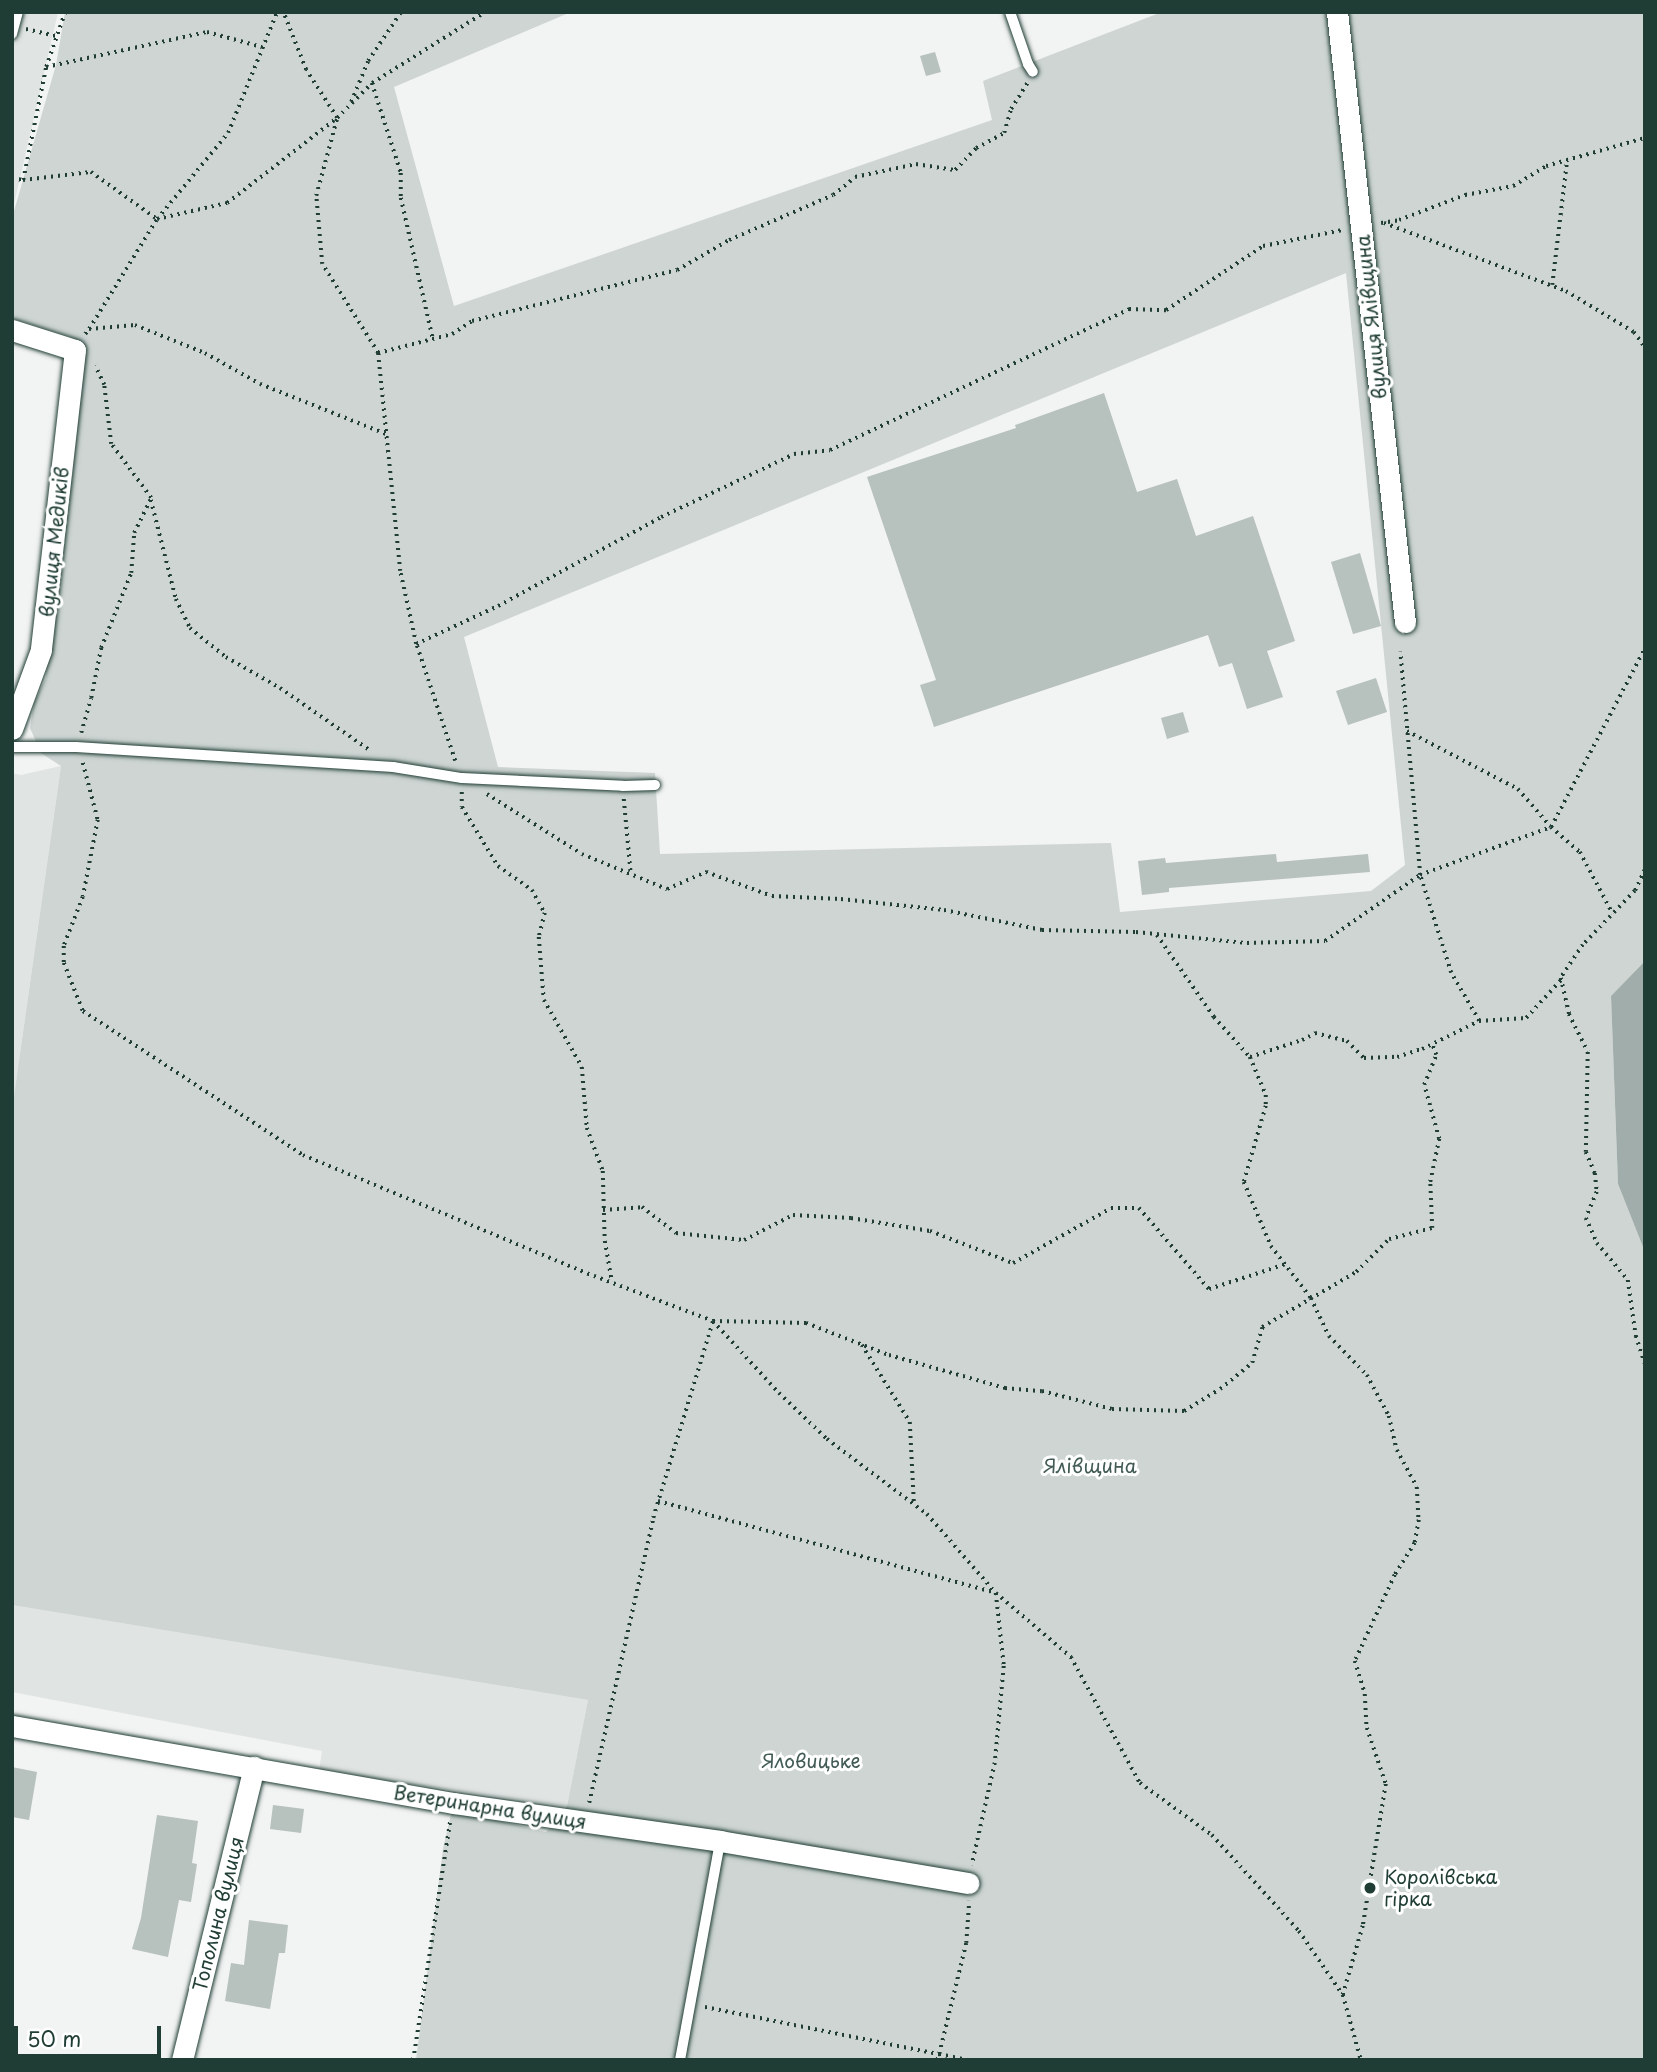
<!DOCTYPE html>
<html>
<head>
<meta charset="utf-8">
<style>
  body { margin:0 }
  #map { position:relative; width:1657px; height:2072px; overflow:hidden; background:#f2f3f3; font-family:"Playpen Sans",sans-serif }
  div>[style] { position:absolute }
  .built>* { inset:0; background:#e0e4e3 }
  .green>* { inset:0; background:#ced5d3 }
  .water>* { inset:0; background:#a1adaa }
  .building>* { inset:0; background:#b7c1bd }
  .path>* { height:3.5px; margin-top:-1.75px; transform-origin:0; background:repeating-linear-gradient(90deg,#1f3d34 0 2px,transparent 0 7px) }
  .roads { filter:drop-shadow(0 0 2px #1f3d34) drop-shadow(0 0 2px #1f3d34) }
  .lane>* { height:10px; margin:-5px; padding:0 5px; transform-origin:5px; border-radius:5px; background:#fff }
  .street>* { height:21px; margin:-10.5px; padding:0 10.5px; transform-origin:10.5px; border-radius:10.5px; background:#fff }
  .dots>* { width:19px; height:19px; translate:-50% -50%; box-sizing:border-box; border:4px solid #fff; border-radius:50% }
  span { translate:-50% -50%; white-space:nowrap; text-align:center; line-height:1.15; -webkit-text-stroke:6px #fff; paint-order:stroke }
  .street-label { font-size:19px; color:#1f3d34 }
  .park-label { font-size:19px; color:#425b54 }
  .poi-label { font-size:19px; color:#1f3d34 }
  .left { translate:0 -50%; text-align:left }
  .frame { position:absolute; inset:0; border:14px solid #1f3d34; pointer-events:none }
  .scale { position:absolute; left:14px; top:2026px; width:147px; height:32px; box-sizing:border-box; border:4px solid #1f3d34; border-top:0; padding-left:9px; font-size:21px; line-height:24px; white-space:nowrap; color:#1f3d34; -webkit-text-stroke:5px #fff; paint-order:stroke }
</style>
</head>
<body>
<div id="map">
  <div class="built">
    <div style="clip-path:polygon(12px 12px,58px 12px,12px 213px)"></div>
    <div style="clip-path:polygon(61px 766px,12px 1110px,12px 773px,21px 775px)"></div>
    <div style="clip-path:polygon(12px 1605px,588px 1700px,567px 1806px,319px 1771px,322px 1751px,12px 1692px)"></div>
  </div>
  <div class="green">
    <div style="clip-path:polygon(evenodd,65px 12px,571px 12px,394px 87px,454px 306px,992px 120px,983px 81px,1162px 12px,1645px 12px,1645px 961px,1611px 996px,1618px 1184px,1645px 1252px,1645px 2060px,416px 2060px,443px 1849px,452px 1810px,546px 1832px,567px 1806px,588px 1700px,12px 1605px,12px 1110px,61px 766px,41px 753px,30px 728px,34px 703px,46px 678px,71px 337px,12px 318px,12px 218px,56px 65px,65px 12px,1346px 273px,1405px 865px,1371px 891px,1120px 912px,1111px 843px,660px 854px,655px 773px,498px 767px,464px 637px,1346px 273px)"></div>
  </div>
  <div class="water">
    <div style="clip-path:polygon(1645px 961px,1645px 1252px,1618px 1184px,1611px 996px)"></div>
  </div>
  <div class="building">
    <div style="clip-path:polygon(935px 52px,941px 72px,926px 76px,920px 56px)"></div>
    <div style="clip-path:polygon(1104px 393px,1137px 492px,1177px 479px,1196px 536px,1253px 516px,1295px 641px,1267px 651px,1283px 697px,1247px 709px,1232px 663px,1219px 667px,1208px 635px,934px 727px,920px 685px,936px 680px,867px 477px,1016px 428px,1015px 425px)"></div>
    <div style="clip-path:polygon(1360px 553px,1381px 626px,1353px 634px,1331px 562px)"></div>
    <div style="clip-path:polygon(1376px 678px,1387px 712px,1348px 725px,1336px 691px)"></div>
    <div style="clip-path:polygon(1183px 712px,1189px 732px,1167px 739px,1161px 718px)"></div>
    <div style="clip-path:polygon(1276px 854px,1277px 862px,1368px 854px,1370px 872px,1169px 888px,1169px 892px,1142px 895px,1138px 861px,1165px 858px,1166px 863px)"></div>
    <div style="clip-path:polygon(12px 1767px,37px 1772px,29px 1820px,12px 1817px)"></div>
    <div style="clip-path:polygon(273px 1805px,304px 1809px,301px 1833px,270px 1829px)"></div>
    <div style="clip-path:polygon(157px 1815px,198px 1821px,192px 1863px,197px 1864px,191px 1902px,179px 1900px,168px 1957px,132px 1949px,141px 1918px)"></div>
    <div style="clip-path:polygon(249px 1920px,288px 1925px,285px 1953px,279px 1953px,270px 2009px,225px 2001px,231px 1963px,244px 1965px)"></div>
  </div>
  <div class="path">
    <div style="left:26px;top:29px;width:31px;rotate:13deg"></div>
    <div style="left:46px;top:67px;width:165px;rotate:-12.3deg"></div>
    <div style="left:207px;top:32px;width:57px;rotate:15.3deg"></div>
    <div style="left:372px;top:83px;width:95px;rotate:72.1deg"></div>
    <div style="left:401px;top:173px;width:25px;rotate:90deg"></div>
    <div style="left:401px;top:198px;width:145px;rotate:77.2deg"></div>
    <div style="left:351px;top:102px;width:44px;rotate:-67.5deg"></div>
    <div style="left:368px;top:61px;width:59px;rotate:-56deg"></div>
    <div style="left:12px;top:178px;width:11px;rotate:10deg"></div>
    <div style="left:23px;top:180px;width:115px;rotate:-78.5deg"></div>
    <div style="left:46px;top:67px;width:58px;rotate:-70.9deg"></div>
    <div style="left:23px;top:180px;width:68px;rotate:-6.7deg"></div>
    <div style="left:91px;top:172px;width:81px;rotate:35.5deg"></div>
    <div style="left:157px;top:219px;width:72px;rotate:-12.9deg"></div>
    <div style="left:227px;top:203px;width:139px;rotate:-37.7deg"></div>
    <div style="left:337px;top:118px;width:57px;rotate:-122.9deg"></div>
    <div style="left:306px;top:70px;width:62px;rotate:-111.6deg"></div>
    <div style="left:1381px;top:223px;width:18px;rotate:-9deg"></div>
    <div style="left:1399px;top:220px;width:71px;rotate:-20.7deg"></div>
    <div style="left:1465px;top:195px;width:49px;rotate:-10.6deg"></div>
    <div style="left:1513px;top:186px;width:39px;rotate:-31deg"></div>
    <div style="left:1546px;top:166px;width:103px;rotate:-15.8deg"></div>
    <div style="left:1384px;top:223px;width:194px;rotate:20.5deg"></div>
    <div style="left:1566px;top:291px;width:79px;rotate:31.1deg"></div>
    <div style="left:1634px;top:332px;width:19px;rotate:54deg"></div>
    <div style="left:1552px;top:285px;width:126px;rotate:-83.2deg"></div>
    <div style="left:89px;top:329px;width:129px;rotate:-58.3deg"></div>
    <div style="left:157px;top:219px;width:112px;rotate:-50.5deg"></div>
    <div style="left:228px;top:133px;width:131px;rotate:-68deg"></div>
    <div style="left:85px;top:334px;width:6px;rotate:-51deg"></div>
    <div style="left:89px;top:329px;width:46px;rotate:-5deg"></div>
    <div style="left:135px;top:325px;width:75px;rotate:21.8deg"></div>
    <div style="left:205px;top:353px;width:63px;rotate:29.4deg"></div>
    <div style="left:260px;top:384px;width:136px;rotate:21.6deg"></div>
    <div style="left:378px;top:353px;width:105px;rotate:-122.2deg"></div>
    <div style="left:322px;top:264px;width:68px;rotate:-95deg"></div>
    <div style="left:316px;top:196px;width:81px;rotate:-74.9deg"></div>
    <div style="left:337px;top:118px;width:49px;rotate:-45deg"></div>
    <div style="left:372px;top:83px;width:133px;rotate:-32.1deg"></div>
    <div style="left:151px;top:500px;width:102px;rotate:75.8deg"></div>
    <div style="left:176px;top:599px;width:32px;rotate:64deg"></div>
    <div style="left:190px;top:628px;width:46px;rotate:38.9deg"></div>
    <div style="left:226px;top:657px;width:62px;rotate:29.9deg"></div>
    <div style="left:280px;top:688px;width:111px;rotate:34.7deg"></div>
    <div style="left:416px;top:644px;width:90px;rotate:-24.9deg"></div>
    <div style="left:498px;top:606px;width:186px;rotate:-28.6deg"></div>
    <div style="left:661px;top:517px;width:147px;rotate:-25.3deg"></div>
    <div style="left:794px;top:454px;width:36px;rotate:-6deg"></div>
    <div style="left:830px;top:450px;width:331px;rotate:-25.2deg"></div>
    <div style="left:1129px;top:309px;width:37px;rotate:2deg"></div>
    <div style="left:1166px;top:310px;width:116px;rotate:-33.4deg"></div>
    <div style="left:1263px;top:246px;width:81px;rotate:-11.4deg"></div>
    <div style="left:1407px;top:731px;width:125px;rotate:27.6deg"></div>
    <div style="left:1518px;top:789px;width:50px;rotate:49deg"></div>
    <div style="left:1551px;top:827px;width:38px;rotate:41deg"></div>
    <div style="left:1580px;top:852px;width:70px;rotate:62deg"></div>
    <div style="left:81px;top:733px;width:36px;rotate:-74deg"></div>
    <div style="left:91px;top:698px;width:51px;rotate:-78.7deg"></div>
    <div style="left:101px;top:648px;width:81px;rotate:-68.2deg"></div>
    <div style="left:131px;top:573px;width:40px;rotate:-85.7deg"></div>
    <div style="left:134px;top:533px;width:39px;rotate:-64deg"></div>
    <div style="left:151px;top:498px;width:67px;rotate:-126.5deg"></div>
    <div style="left:111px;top:444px;width:59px;rotate:-96.8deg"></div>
    <div style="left:104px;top:385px;width:21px;rotate:-115deg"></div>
    <div style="left:455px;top:761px;width:123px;rotate:-108.4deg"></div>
    <div style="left:416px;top:644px;width:75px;rotate:-102.4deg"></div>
    <div style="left:400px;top:571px;width:219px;rotate:-95.8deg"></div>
    <div style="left:378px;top:353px;width:76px;rotate:-14.4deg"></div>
    <div style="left:452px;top:334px;width:24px;rotate:-33deg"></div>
    <div style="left:472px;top:321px;width:211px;rotate:-14deg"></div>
    <div style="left:677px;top:270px;width:60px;rotate:-30deg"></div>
    <div style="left:729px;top:240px;width:113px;rotate:-23.4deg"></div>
    <div style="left:833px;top:195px;width:28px;rotate:-39deg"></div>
    <div style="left:855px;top:177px;width:62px;rotate:-12deg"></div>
    <div style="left:916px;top:164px;width:39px;rotate:9deg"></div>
    <div style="left:955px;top:170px;width:30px;rotate:-46deg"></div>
    <div style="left:976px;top:148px;width:32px;rotate:-28deg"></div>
    <div style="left:1004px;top:133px;width:25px;rotate:-74deg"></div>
    <div style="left:1011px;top:109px;width:31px;rotate:-58deg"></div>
    <div style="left:83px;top:763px;width:59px;rotate:75.3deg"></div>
    <div style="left:98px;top:820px;width:78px;rotate:101deg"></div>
    <div style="left:83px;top:897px;width:53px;rotate:111.2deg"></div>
    <div style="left:64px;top:946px;width:17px;rotate:90deg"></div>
    <div style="left:64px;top:963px;width:52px;rotate:68.4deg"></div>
    <div style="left:83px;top:1011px;width:263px;rotate:33.2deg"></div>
    <div style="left:303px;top:1155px;width:315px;rotate:22.6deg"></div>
    <div style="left:594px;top:1276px;width:127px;rotate:20.7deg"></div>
    <div style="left:713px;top:1321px;width:98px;rotate:47.5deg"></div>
    <div style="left:779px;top:1393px;width:66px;rotate:43.8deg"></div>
    <div style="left:827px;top:1439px;width:125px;rotate:36.9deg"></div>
    <div style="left:927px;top:1514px;width:105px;rotate:48.9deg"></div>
    <div style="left:996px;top:1593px;width:99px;rotate:40.5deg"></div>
    <div style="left:1071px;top:1657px;width:144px;rotate:61.3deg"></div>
    <div style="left:1140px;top:1783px;width:89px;rotate:35.8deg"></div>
    <div style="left:1212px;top:1835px;width:130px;rotate:47.8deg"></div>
    <div style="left:1299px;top:1931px;width:78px;rotate:55.5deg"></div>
    <div style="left:1343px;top:1995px;width:67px;rotate:74.5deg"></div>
    <div style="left:462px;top:792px;width:15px;rotate:90deg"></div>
    <div style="left:462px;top:807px;width:69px;rotate:58.6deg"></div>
    <div style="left:498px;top:866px;width:42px;rotate:35.2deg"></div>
    <div style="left:532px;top:890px;width:26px;rotate:61deg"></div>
    <div style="left:545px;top:913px;width:25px;rotate:104deg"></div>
    <div style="left:539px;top:937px;width:63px;rotate:85.5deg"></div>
    <div style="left:544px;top:1000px;width:77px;rotate:60.4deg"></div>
    <div style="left:582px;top:1067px;width:61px;rotate:85.3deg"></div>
    <div style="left:587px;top:1128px;width:46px;rotate:69.6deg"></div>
    <div style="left:603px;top:1171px;width:70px;rotate:88.4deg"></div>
    <div style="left:605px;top:1241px;width:41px;rotate:80.1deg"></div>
    <div style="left:487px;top:794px;width:112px;rotate:32.3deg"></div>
    <div style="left:582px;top:854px;width:92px;rotate:22.4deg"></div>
    <div style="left:667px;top:889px;width:43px;rotate:-23.6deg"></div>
    <div style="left:706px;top:872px;width:70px;rotate:20deg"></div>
    <div style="left:772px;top:896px;width:69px;rotate:2.5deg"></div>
    <div style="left:841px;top:899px;width:104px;rotate:6.1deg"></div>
    <div style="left:944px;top:910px;width:100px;rotate:11.5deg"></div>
    <div style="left:1042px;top:930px;width:94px;rotate:1.2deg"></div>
    <div style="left:1136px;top:932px;width:112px;rotate:5.7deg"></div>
    <div style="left:1247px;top:943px;width:78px;rotate:-1.5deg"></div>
    <div style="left:1325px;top:941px;width:116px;rotate:-34.8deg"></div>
    <div style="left:1420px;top:875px;width:224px;rotate:-95.1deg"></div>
    <div style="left:624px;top:799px;width:75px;rotate:84.7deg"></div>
    <div style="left:1645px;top:870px;width:23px;rotate:115deg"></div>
    <div style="left:1635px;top:891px;width:75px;rotate:133.9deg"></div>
    <div style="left:1583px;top:945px;width:40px;rotate:124deg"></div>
    <div style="left:1561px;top:978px;width:37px;rotate:77deg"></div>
    <div style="left:1569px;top:1014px;width:42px;rotate:63.4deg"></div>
    <div style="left:1588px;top:1052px;width:100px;rotate:91.1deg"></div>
    <div style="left:1586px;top:1152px;width:23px;rotate:67deg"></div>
    <div style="left:1595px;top:1173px;width:19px;rotate:84deg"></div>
    <div style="left:1597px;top:1192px;width:28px;rotate:113deg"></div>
    <div style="left:1586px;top:1218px;width:27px;rotate:66deg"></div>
    <div style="left:1597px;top:1243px;width:48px;rotate:50deg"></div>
    <div style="left:1628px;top:1280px;width:57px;rotate:81.9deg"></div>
    <div style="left:1636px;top:1336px;width:29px;rotate:72deg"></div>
    <div style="left:1157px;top:935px;width:100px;rotate:55.2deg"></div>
    <div style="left:1214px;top:1017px;width:54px;rotate:48deg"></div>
    <div style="left:1250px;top:1057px;width:41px;rotate:67.2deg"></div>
    <div style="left:1266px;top:1095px;width:11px;rotate:90deg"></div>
    <div style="left:1266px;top:1106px;width:79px;rotate:106.1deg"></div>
    <div style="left:1244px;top:1182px;width:69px;rotate:67.1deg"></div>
    <div style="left:1271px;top:1246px;width:66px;rotate:52.4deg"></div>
    <div style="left:1311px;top:1298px;width:42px;rotate:64.7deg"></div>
    <div style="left:1329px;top:1336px;width:54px;rotate:45.7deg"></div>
    <div style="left:1367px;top:1375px;width:47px;rotate:61.8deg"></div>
    <div style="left:1389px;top:1416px;width:35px;rotate:77deg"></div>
    <div style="left:1397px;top:1450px;width:42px;rotate:61.6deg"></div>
    <div style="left:1417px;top:1487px;width:33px;rotate:87deg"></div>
    <div style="left:1419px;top:1520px;width:23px;rotate:100deg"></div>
    <div style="left:1415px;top:1543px;width:38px;rotate:122deg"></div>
    <div style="left:1395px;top:1575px;width:95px;rotate:114.9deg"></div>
    <div style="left:1355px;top:1661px;width:34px;rotate:73deg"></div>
    <div style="left:1365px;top:1694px;width:34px;rotate:87deg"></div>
    <div style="left:1367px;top:1728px;width:59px;rotate:71.3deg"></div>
    <div style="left:1386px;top:1784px;width:144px;rotate:99.2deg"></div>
    <div style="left:1363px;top:1926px;width:72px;rotate:106.2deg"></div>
    <div style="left:1479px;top:1021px;width:56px;rotate:-120.3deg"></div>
    <div style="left:1451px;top:973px;width:103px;rotate:-107.6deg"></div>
    <div style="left:1420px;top:875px;width:140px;rotate:-20.1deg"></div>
    <div style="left:1551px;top:827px;width:202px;rotate:-62.3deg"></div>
    <div style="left:1250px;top:1057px;width:55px;rotate:-18.1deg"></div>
    <div style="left:1302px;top:1040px;width:15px;rotate:-28deg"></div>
    <div style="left:1315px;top:1033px;width:33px;rotate:14deg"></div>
    <div style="left:1347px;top:1041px;width:24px;rotate:45deg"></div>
    <div style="left:1364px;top:1058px;width:33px;rotate:-2deg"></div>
    <div style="left:1397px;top:1057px;width:26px;rotate:-18deg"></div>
    <div style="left:1422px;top:1049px;width:64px;rotate:-26.2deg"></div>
    <div style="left:1479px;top:1021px;width:47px;rotate:-3.7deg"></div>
    <div style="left:1526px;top:1018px;width:52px;rotate:-47.4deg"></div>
    <div style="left:603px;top:1210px;width:39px;rotate:-4deg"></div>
    <div style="left:642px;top:1207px;width:43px;rotate:37.4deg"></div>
    <div style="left:676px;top:1233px;width:68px;rotate:5.9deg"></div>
    <div style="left:744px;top:1240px;width:55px;rotate:-27deg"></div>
    <div style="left:793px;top:1215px;width:58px;rotate:3deg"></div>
    <div style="left:851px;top:1218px;width:80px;rotate:9.3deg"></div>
    <div style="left:930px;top:1231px;width:89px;rotate:21.1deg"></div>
    <div style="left:1013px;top:1263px;width:112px;rotate:-29.3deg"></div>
    <div style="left:1111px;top:1208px;width:28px"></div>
    <div style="left:1139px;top:1208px;width:107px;rotate:49.2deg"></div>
    <div style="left:1209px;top:1289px;width:81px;rotate:-18deg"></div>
    <div style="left:862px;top:1345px;width:91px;rotate:58.1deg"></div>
    <div style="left:910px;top:1422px;width:80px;rotate:87.1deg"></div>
    <div style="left:658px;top:1501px;width:350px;rotate:15.2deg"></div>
    <div style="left:996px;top:1593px;width:73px;rotate:83.7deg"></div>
    <div style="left:1004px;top:1666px;width:97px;rotate:95.3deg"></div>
    <div style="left:995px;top:1763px;width:105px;rotate:102.7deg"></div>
    <div style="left:589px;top:1803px;width:292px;rotate:-77.3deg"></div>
    <div style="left:653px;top:1518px;width:206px;rotate:-73.1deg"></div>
    <div style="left:713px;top:1321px;width:93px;rotate:1.2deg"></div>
    <div style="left:806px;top:1323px;width:89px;rotate:21.1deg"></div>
    <div style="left:889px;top:1355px;width:121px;rotate:15.9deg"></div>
    <div style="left:1005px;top:1388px;width:37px;rotate:5deg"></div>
    <div style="left:1042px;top:1391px;width:72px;rotate:14.4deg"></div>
    <div style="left:1112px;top:1409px;width:72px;rotate:1.6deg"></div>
    <div style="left:1184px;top:1411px;width:42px;rotate:-31.4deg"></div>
    <div style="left:1220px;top:1389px;width:41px;rotate:-39.1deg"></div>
    <div style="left:1252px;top:1363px;width:37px;rotate:-74deg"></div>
    <div style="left:1262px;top:1327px;width:109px;rotate:-30.3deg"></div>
    <div style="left:1356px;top:1272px;width:47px;rotate:-45deg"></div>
    <div style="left:1389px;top:1239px;width:44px;rotate:-14.3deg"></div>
    <div style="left:1432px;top:1228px;width:46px;rotate:-92.5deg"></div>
    <div style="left:1430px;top:1182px;width:44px;rotate:-78.2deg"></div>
    <div style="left:1439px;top:1139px;width:56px;rotate:-105.5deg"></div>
    <div style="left:1424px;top:1085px;width:32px;rotate:-68deg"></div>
    <div style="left:1436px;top:1055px;width:12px;rotate:-110deg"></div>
    <div style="left:705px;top:2007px;width:239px;rotate:11.4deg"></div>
    <div style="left:939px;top:2054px;width:114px;rotate:-76.3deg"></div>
    <div style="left:966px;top:1943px;width:42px;rotate:-85.9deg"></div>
    <div style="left:413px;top:2060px;width:241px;rotate:-81.2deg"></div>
    <div style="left:937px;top:2060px;width:6px;rotate:-72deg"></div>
    <div style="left:939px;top:2054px;width:29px;rotate:12deg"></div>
  </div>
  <div class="roads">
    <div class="lane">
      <div style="left:1010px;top:12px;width:55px;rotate:70.9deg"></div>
      <div style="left:1028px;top:64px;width:9px;rotate:58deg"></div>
      <div style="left:12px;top:34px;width:23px;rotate:-75deg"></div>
      <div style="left:12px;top:747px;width:64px"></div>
      <div style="left:76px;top:747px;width:318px;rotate:3.6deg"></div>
      <div style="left:393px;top:767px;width:70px;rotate:9.1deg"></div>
      <div style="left:462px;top:778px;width:161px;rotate:2.8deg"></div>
      <div style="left:623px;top:786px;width:32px;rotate:-2deg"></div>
      <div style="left:680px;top:2060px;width:223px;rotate:-79.6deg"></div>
    </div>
    <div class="street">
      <div style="left:1337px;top:12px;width:614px;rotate:83.64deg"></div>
      <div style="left:12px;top:330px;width:66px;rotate:17.6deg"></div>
      <div style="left:75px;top:350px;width:302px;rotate:96.5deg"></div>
      <div style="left:41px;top:650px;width:84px;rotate:110.2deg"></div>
      <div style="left:12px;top:1726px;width:449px;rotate:9.9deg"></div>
      <div style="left:454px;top:1803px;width:269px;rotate:8.1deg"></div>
      <div style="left:720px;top:1841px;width:252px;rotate:9.6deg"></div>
      <div style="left:182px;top:2060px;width:302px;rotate:-76.2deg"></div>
    </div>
  </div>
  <div class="dots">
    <div style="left:1370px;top:1888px;background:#1f3d34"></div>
  </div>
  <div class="street-label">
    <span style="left:1371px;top:317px;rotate:-96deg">вулиця Ялівщина</span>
    <span style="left:54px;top:542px;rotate:-84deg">вулиця Медиків</span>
    <span style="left:490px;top:1807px;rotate:9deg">Ветеринарна вулиця</span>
    <span style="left:218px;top:1914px;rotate:-76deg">Тополина вулиця</span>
  </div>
  <div class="park-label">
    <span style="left:1090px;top:1466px">Ялівщина</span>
    <span style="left:811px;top:1761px">Яловицьке</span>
  </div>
  <div class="poi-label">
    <span class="left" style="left:1384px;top:1888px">Королівська<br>гірка</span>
  </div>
  <div class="frame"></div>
  <div class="scale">50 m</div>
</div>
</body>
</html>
